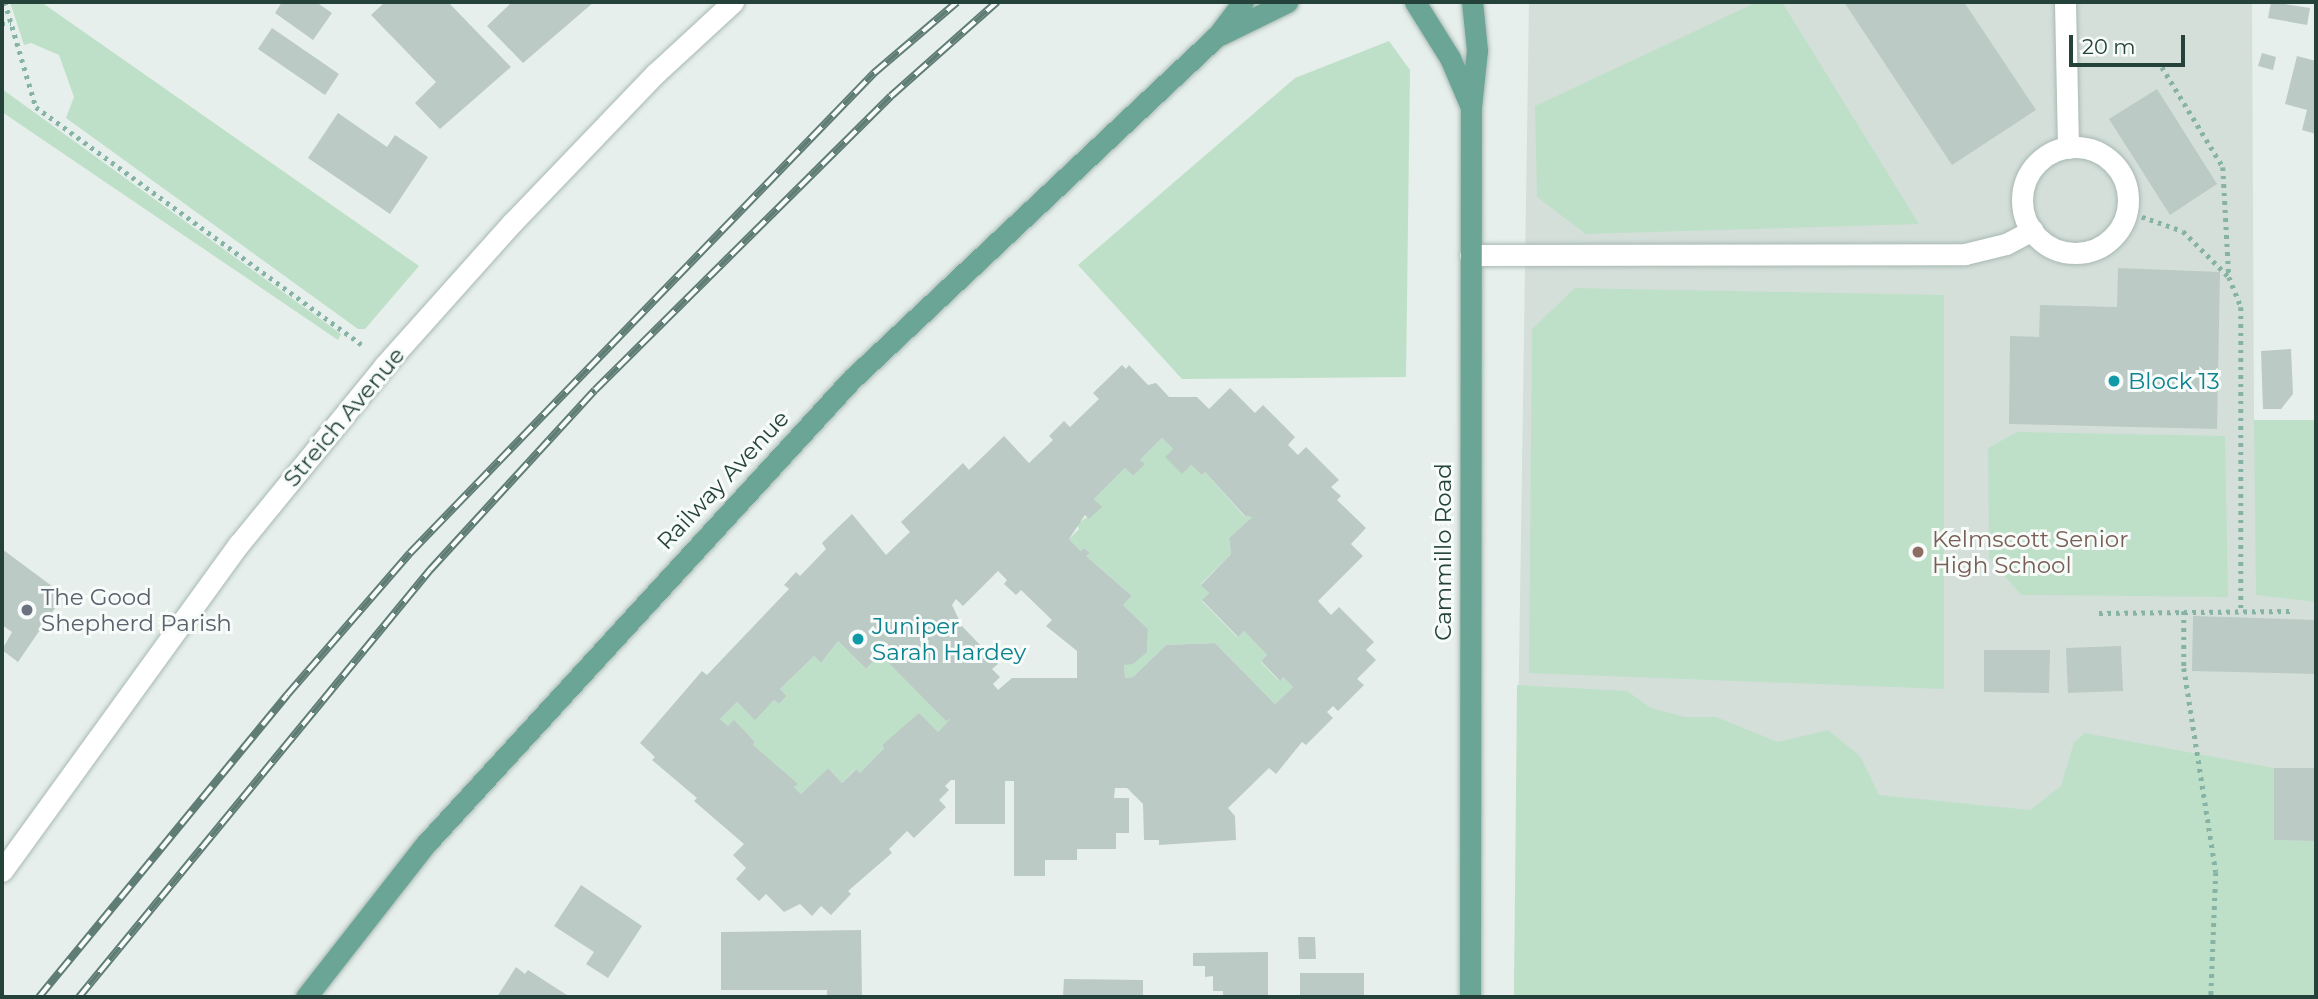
<!DOCTYPE html>
<html>
<head>
<meta charset="utf-8">
<style>
  body { margin:0 }
  #map { position:relative; width:2318px; height:999px; overflow:hidden; background:#e6efeb; font-family:Montserrat,sans-serif }
  div>[style] { position:absolute }
  .built>* { inset:0; background:#d4dfda }
  .green>* { inset:0; background:#bfe0c8 }
  .building>* { inset:0; background:#bbcac4 }
  .path>* { height:4.5px; margin-top:-2.25px; transform-origin:0; background:repeating-linear-gradient(90deg,#86b3a5 0 3.5px,transparent 0 8.5px) }
  .roads { filter:drop-shadow(0 0 2px #a8b8b2) drop-shadow(0 0 2px #a8b8b2) }
  .minor>* { height:21px; margin:-10.5px; padding:0 10.5px; transform-origin:10.5px; border-radius:10.5px; background:#fff }
  .minor>.ring { margin:-10.5px; padding:0; box-sizing:content-box; background:none; border:21px solid #fff; border-radius:50% }
  .major>* { height:21px; margin:-10.5px; padding:0 10.5px; transform-origin:10.5px; border-radius:10.5px; background:#6aa596 }
  .rail>* { height:8px; margin-top:-4px; transform-origin:0; background:repeating-linear-gradient(90deg,#f7fbf9 0 16px,#5f7d75 0 32px); box-sizing:border-box; border-block:2px solid #5f7d75 }
  .dots>* { width:19px; height:19px; translate:-50% -50%; box-sizing:border-box; border:4px solid #f7fbf9; border-radius:50% }
  span { translate:-50% -50%; white-space:nowrap; text-align:center; line-height:1.15; -webkit-text-stroke:6px #f7fbf9; paint-order:stroke }
  .culture-label { font-size:23px; color:#0d838f }
  .left { translate:0 -50%; text-align:left }
  .street-label { font-size:23px; color:#24423a }
  .education-label { font-size:23px; color:#785e54 }
  .worship-label { font-size:23px; color:#5b616d }
  .frame { position:absolute; inset:0; border:4px solid #24423a; pointer-events:none }
  .scale { position:absolute; left:2069px; top:35px; width:116px; height:32px; box-sizing:border-box; border:4px solid #24423a; border-top:0; padding-left:9px; font-size:21px; line-height:24px; white-space:nowrap; color:#24423a; -webkit-text-stroke:5px #f7fbf9; paint-order:stroke }
</style>
</head>
<body>
<div id="map">
  <div class="built">
    <div style="clip-path:polygon(1529px 2px,2252px 2px,2254px 420px,2316px 420px,2316px 997px,1514px 997px)"></div>
  </div>
  <div class="green">
    <div style="clip-path:polygon(10px 2px,41px 2px,419px 266px,365px 329px,358px 329px,66px 118px,74px 97px,59px 55px,31px 43px,24px 45px)"></div>
    <div style="clip-path:polygon(1757px 2px,1782px 2px,1919px 224px,1586px 234px,1537px 197px,1535px 106px)"></div>
    <div style="clip-path:polygon(1389px 41px,1410px 70px,1406px 377px,1182px 379px,1078px 265px,1295px 78px)"></div>
    <div style="clip-path:polygon(2px 89px,341px 334px,338px 340px,2px 112px)"></div>
    <div style="clip-path:polygon(1575px 288px,1944px 295px,1944px 689px,1529px 673px,1532px 329px)"></div>
    <div style="clip-path:polygon(2254px 420px,2316px 420px,2316px 602px,2256px 595px)"></div>
    <div style="clip-path:polygon(2017px 432px,2225px 436px,2228px 597px,2021px 595px,1989px 558px,1988px 448px)"></div>
    <div style="clip-path:polygon(1162px 438px,1173px 449px,1182px 473px,1191px 465px,1202px 475px,1205px 472px,1244px 516px,1252px 517px,1229px 538px,1231px 554px,1201px 584px,1209px 593px,1202px 601px,1237px 637px,1244px 631px,1267px 655px,1261px 662px,1279px 681px,1283px 677px,1293px 687px,1275px 704px,1215px 643px,1166px 645px,1133px 677px,1125px 678px,1124px 665px,1147px 652px,1148px 629px,1123px 605px,1132px 596px,1086px 556px,1089px 553px,1085px 548px,1081px 551px,1069px 539px,1079px 529px,1077px 524px,1101px 507px,1094px 499px,1125px 468px,1133px 476px,1144px 464px,1140px 460px)"></div>
    <div style="clip-path:polygon(838px 641px,866px 669px,880px 654px,951px 718px,938px 732px,919px 714px,882px 745px,884px 748px,860px 773px,855px 769px,842px 783px,828px 768px,801px 794px,794px 787px,797px 784px,753px 745px,755px 742px,734px 721px,728px 726px,720px 719px,737px 702px,755px 719px,774px 700px,779px 704px,787px 696px,780px 689px,814px 656px,821px 663px)"></div>
    <div style="clip-path:polygon(1517px 685px,1627px 691px,1651px 708px,1685px 717px,1716px 717px,1778px 742px,1828px 730px,1860px 756px,1879px 795px,2030px 810px,2061px 786px,2074px 742px,2085px 733px,2274px 768px,2274px 840px,2316px 841px,2316px 997px,1514px 997px)"></div>
  </div>
  <div class="building">
    <div style="clip-path:polygon(282px 2px,316px 2px,332px 13px,313px 40px,275px 13px)"></div>
    <div style="clip-path:polygon(385px 2px,448px 2px,511px 67px,440px 129px,415px 103px,436px 82px,371px 15px)"></div>
    <div style="clip-path:polygon(512px 2px,594px 2px,523px 63px,487px 26px)"></div>
    <div style="clip-path:polygon(1844px 2px,1964px 2px,2036px 110px,1952px 165px)"></div>
    <div style="clip-path:polygon(2271px 2px,2310px 8px,2307px 25px,2268px 18px)"></div>
    <div style="clip-path:polygon(272px 28px,339px 74px,325px 95px,258px 49px)"></div>
    <div style="clip-path:polygon(2262px 53px,2276px 57px,2273px 70px,2258px 66px)"></div>
    <div style="clip-path:polygon(2297px 56px,2316px 61px,2316px 134px,2302px 130px,2307px 110px,2285px 104px)"></div>
    <div style="clip-path:polygon(2157px 89px,2217px 184px,2170px 215px,2109px 119px)"></div>
    <div style="clip-path:polygon(338px 113px,387px 147px,395px 135px,428px 157px,390px 214px,308px 158px)"></div>
    <div style="clip-path:polygon(2118px 268px,2220px 272px,2217px 429px,2009px 424px,2010px 336px,2039px 337px,2040px 305px,2117px 307px)"></div>
    <div style="clip-path:polygon(2291px 349px,2293px 394px,2281px 409px,2263px 409px,2261px 351px)"></div>
    <div style="clip-path:polygon(evenodd,1122px 365px,1126px 369px,1129px 365px,1148px 385px,1156px 383px,1169px 397px,1197px 397px,1209px 409px,1230px 388px,1255px 413px,1263px 405px,1295px 437px,1288px 445px,1298px 455px,1306px 447px,1339px 480px,1331px 487px,1341px 496px,1337px 500px,1366px 528px,1351px 544px,1363px 556px,1318px 601px,1331px 615px,1339px 607px,1374px 642px,1366px 650px,1376px 660px,1357px 679px,1364px 685px,1338px 711px,1333px 706px,1327px 712px,1333px 718px,1306px 745px,1302px 742px,1276px 774px,1269px 768px,1228px 808px,1235px 816px,1236px 840px,1159px 845px,1159px 840px,1144px 840px,1143px 804px,1127px 788px,1115px 788px,1114px 798px,1129px 798px,1129px 833px,1116px 833px,1116px 849px,1077px 849px,1077px 860px,1045px 860px,1045px 876px,1014px 876px,1014px 781px,1005px 781px,1005px 824px,955px 824px,955px 780px,951px 780px,945px 786px,949px 790px,939px 800px,946px 807px,914px 838px,907px 831px,889px 849px,892px 853px,848px 891px,851px 894px,831px 915px,821px 906px,812px 916px,800px 904px,784px 912px,766px 894px,759px 901px,736px 879px,746px 868px,733px 855px,744px 844px,694px 801px,697px 798px,652px 760px,655px 757px,640px 743px,702px 671px,707px 675px,789px 589px,784px 585px,796px 572px,800px 576px,826px 549px,822px 543px,852px 514px,886px 555px,910px 532px,901px 522px,963px 463px,969px 470px,1004px 436px,1029px 463px,1053px 440px,1049px 436px,1064px 421px,1070px 427px,1099px 399px,1093px 393px,1122px 365px,1162px 438px,1173px 449px,1165px 457px,1182px 474px,1191px 465px,1202px 475px,1205px 472px,1245px 516px,1252px 517px,1229px 538px,1231px 554px,1201px 585px,1209px 593px,1202px 600px,1238px 637px,1244px 631px,1267px 655px,1261px 661px,1280px 681px,1283px 677px,1293px 687px,1275px 704px,1215px 643px,1166px 645px,1133px 677px,1125px 678px,1124px 665px,1133px 664px,1147px 652px,1148px 629px,1123px 605px,1132px 596px,1086px 556px,1090px 553px,1084px 548px,1081px 551px,1069px 539px,1085px 515px,1089px 519px,1102px 507px,1094px 499px,1125px 468px,1133px 476px,1145px 464px,1140px 460px,1162px 438px,1122px 365px,998px 571px,1007px 580px,1004px 584px,1016px 595px,1021px 590px,1052px 620px,1046px 626px,1077px 651px,1077px 678px,1012px 678px,998px 690px,993px 684px,1000px 677px,992px 669px,998px 664px,962px 626px,952px 605px,956px 599px,963px 606px,998px 571px,1122px 365px,838px 641px,866px 669px,880px 654px,946px 721px,951px 718px,938px 732px,919px 713px,882px 745px,884px 748px,860px 773px,856px 769px,842px 783px,828px 768px,801px 794px,794px 787px,798px 784px,753px 745px,755px 742px,734px 720px,728px 726px,720px 719px,737px 702px,755px 720px,774px 700px,779px 704px,787px 696px,780px 689px,814px 656px,821px 663px,838px 641px)"></div>
    <div style="clip-path:polygon(2px 549px,64px 595px,18px 662px,2px 650px,12px 632px,2px 625px)"></div>
    <div style="clip-path:polygon(2193px 616px,2316px 620px,2316px 674px,2192px 671px)"></div>
    <div style="clip-path:polygon(2121px 646px,2123px 691px,2068px 693px,2066px 648px)"></div>
    <div style="clip-path:polygon(1984px 650px,2050px 650px,2049px 693px,1984px 692px)"></div>
    <div style="clip-path:polygon(2274px 768px,2316px 768px,2316px 841px,2274px 840px)"></div>
    <div style="clip-path:polygon(581px 885px,642px 926px,608px 978px,586px 964px,594px 952px,554px 926px)"></div>
    <div style="clip-path:polygon(861px 930px,862px 997px,827px 997px,827px 990px,721px 990px,721px 932px)"></div>
    <div style="clip-path:polygon(1298px 937px,1315px 937px,1316px 959px,1299px 959px)"></div>
    <div style="clip-path:polygon(1268px 952px,1268px 997px,1223px 997px,1223px 991px,1213px 991px,1213px 976px,1205px 977px,1205px 966px,1193px 966px,1193px 953px)"></div>
    <div style="clip-path:polygon(516px 967px,525px 974px,528px 970px,570px 997px,497px 997px)"></div>
    <div style="clip-path:polygon(1300px 973px,1364px 973px,1364px 997px,1300px 997px)"></div>
    <div style="clip-path:polygon(1064px 979px,1143px 980px,1143px 997px,1063px 997px)"></div>
  </div>
  <div class="path">
    <div style="left:5px;top:2px;width:109px;rotate:73.6deg"></div>
    <div style="left:36px;top:107px;width:406px;rotate:36.1deg"></div>
    <div style="left:2px;top:24px;width:9px"></div>
    <div style="left:2162px;top:67px;width:117px;rotate:58.6deg"></div>
    <div style="left:2223px;top:167px;width:110px;rotate:86.9deg"></div>
    <div style="left:2126px;top:211px;width:60px;rotate:19.3deg"></div>
    <div style="left:2183px;top:231px;width:65px;rotate:45deg"></div>
    <div style="left:2229px;top:277px;width:32px;rotate:68deg"></div>
    <div style="left:2241px;top:307px;width:304px;rotate:90deg"></div>
    <div style="left:2184px;top:611px;width:57px;rotate:90deg"></div>
    <div style="left:2184px;top:668px;width:206px;rotate:81.1deg"></div>
    <div style="left:2216px;top:872px;width:125px;rotate:92.3deg"></div>
    <div style="left:2099px;top:613px;width:191px;rotate:-0.6deg"></div>
  </div>
  <div class="roads">
    <div class="minor">
      <div style="left:2065px;top:2px;width:146px;rotate:88.8deg"></div>
      <div class="ring" style="left:2022px;top:147px;width:85px;height:85px"></div>
      <div style="left:1470px;top:255px;width:495px;rotate:-0.1deg"></div>
      <div style="left:1965px;top:254px;width:42px;rotate:-13.7deg"></div>
      <div style="left:2006px;top:244px;width:30px;rotate:-28deg"></div>
      <div style="left:2px;top:871px;width:404px;rotate:-54.1deg"></div>
      <div style="left:239px;top:544px;width:230px;rotate:-50.8deg"></div>
      <div style="left:384px;top:366px;width:192px;rotate:-48.2deg"></div>
      <div style="left:512px;top:223px;width:208px;rotate:-46.2deg"></div>
      <div style="left:656px;top:73px;width:105px;rotate:-42.7deg"></div>
    </div>
    <div class="major">
      <div style="left:1415px;top:2px;width:66px;rotate:58deg"></div>
      <div style="left:1450px;top:58px;width:51px;rotate:66.9deg"></div>
      <div style="left:1220px;top:35px;width:75px;rotate:-26.2deg"></div>
      <div style="left:306px;top:997px;width:192px;rotate:-52deg"></div>
      <div style="left:424px;top:846px;width:633px;rotate:-47.5deg"></div>
      <div style="left:852px;top:379px;width:502px;rotate:-43.23deg"></div>
      <div style="left:1218px;top:35px;width:41px;rotate:-52.9deg"></div>
      <div style="left:1470px;top:997px;width:890px;rotate:-89.94deg"></div>
      <div style="left:1471px;top:107px;width:57px;rotate:-84deg"></div>
      <div style="left:1477px;top:50px;width:48px;rotate:-95.9deg"></div>
    </div>
  </div>
  <div class="rail">
    <div style="left:39px;top:997px;width:391px;rotate:-50.6deg"></div>
    <div style="left:287px;top:695px;width:188px;rotate:-49.1deg"></div>
    <div style="left:410px;top:553px;width:668px;rotate:-45.97deg"></div>
    <div style="left:874px;top:73px;width:109px;rotate:-40.5deg"></div>
    <div style="left:79px;top:997px;width:553px;rotate:-50.58deg"></div>
    <div style="left:430px;top:570px;width:244px;rotate:-47.5deg"></div>
    <div style="left:595px;top:390px;width:417px;rotate:-44.8deg"></div>
    <div style="left:891px;top:96px;width:142px;rotate:-41.6deg"></div>
  </div>
  <div class="dots">
    <div style="left:2114px;top:381px;background:#0f9aa8"></div>
    <div style="left:1918px;top:552px;background:#8d6e63"></div>
    <div style="left:27px;top:610px;background:#6b7280"></div>
    <div style="left:858px;top:639px;background:#0f9aa8"></div>
  </div>
  <div class="culture-label">
    <span class="left" style="left:2128px;top:381px">Block 13</span>
    <span class="left" style="left:872px;top:639px">Juniper<br>Sarah Hardey</span>
  </div>
  <div class="street-label">
    <span style="left:344px;top:417px;rotate:-50deg">Streich Avenue</span>
    <span style="left:723px;top:480px;rotate:-47deg">Railway Avenue</span>
    <span style="left:1443px;top:552px;rotate:-90deg">Cammillo Road</span>
  </div>
  <div class="education-label">
    <span class="left" style="left:1932px;top:552px">Kelmscott Senior<br>High School</span>
  </div>
  <div class="worship-label">
    <span class="left" style="left:41px;top:610px">The Good<br>Shepherd Parish</span>
  </div>
  <div class="frame"></div>
  <div class="scale">20 m</div>
</div>
</body>
</html>
